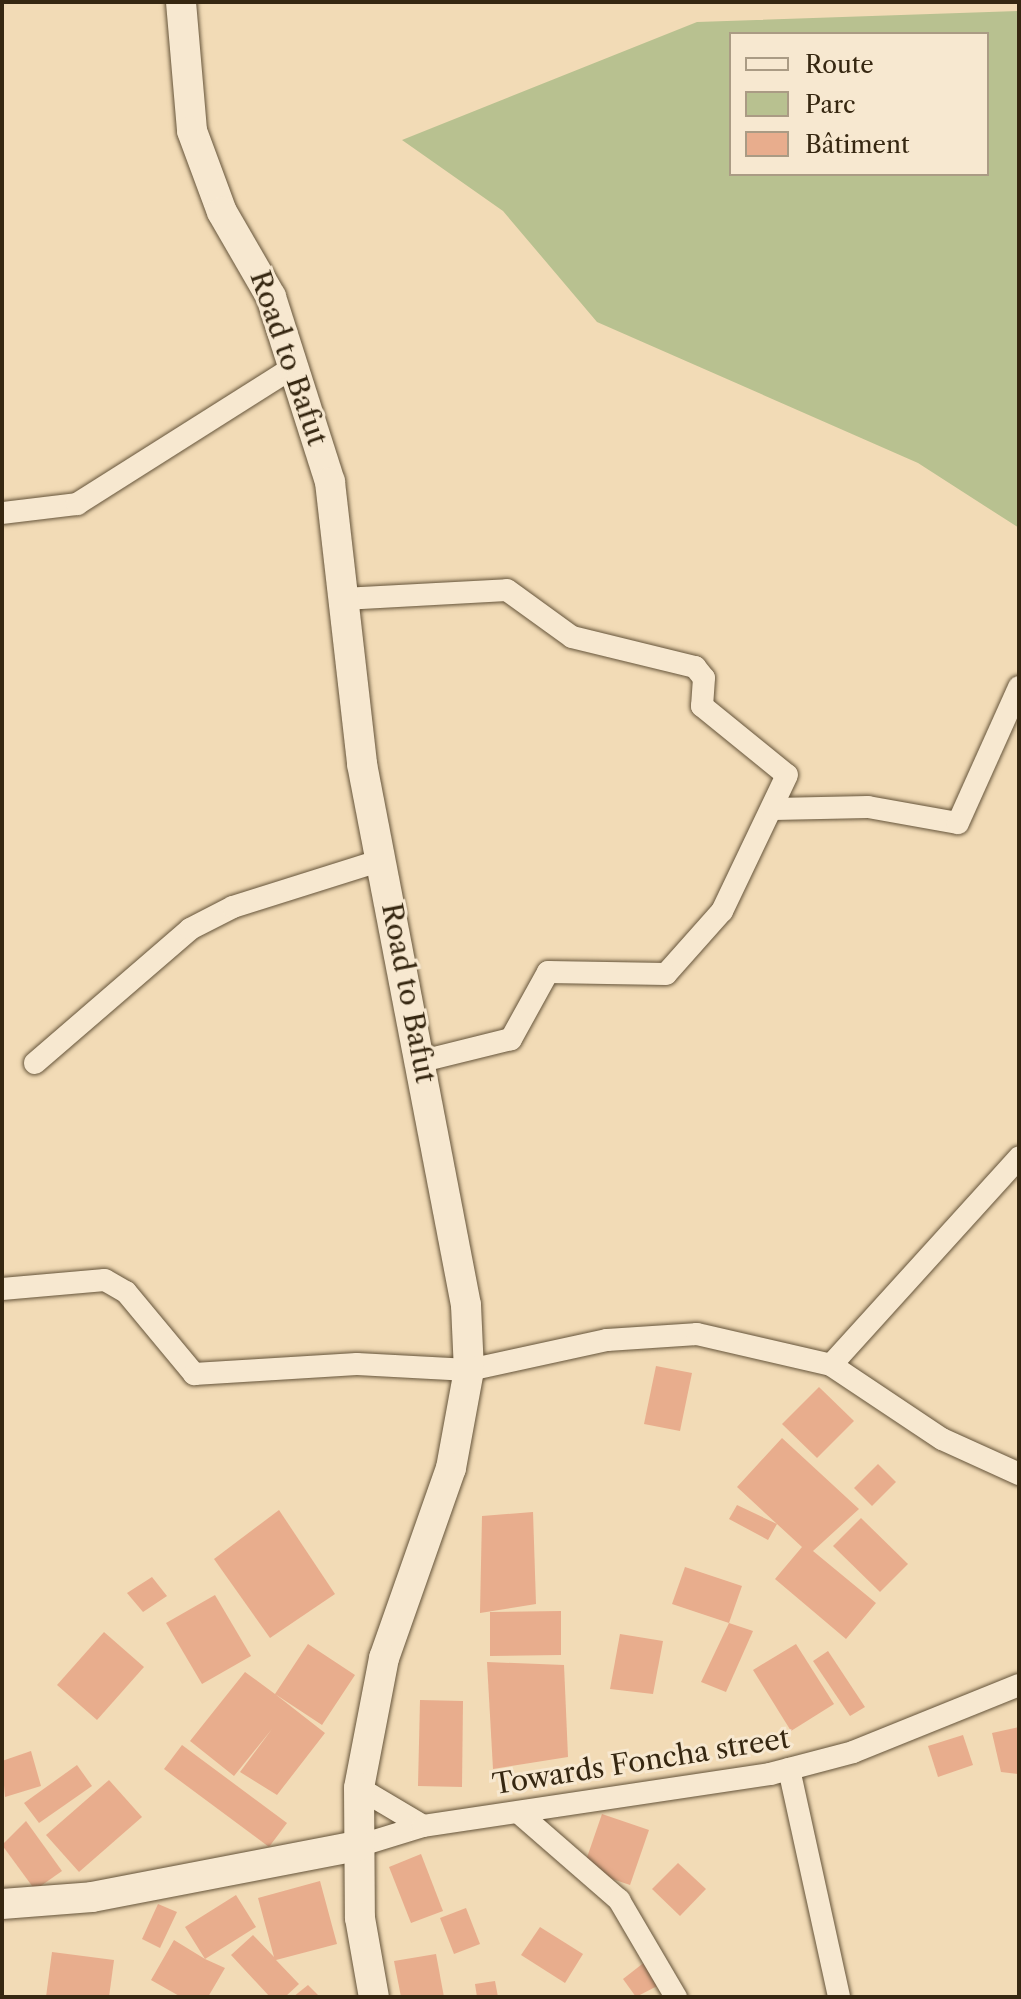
<!DOCTYPE html>
<html>
<head>
<meta charset="utf-8">
<style>
  body { margin:0 }
  #map { position:relative; width:1021px; height:1999px; overflow:hidden; background:#f2dbb6; font-family:"Libre Caslon Text",serif }
  div>[style] { position:absolute }
  .green>* { inset:0; background:#b8c190 }
  .building>* { inset:0; background:#e8ad8d }
  .roads { filter:drop-shadow(0 0 2px #65543a) drop-shadow(0 0 2px #65543a) }
  .street>* { height:22px; margin:-11px; padding:0 11px; transform-origin:11px; border-radius:11px; background:#f7e8d0 }
  .secondary>* { height:30px; margin:-15px; padding:0 15px; transform-origin:15px; border-radius:15px; background:#f7e8d0 }
  span { translate:-50% -50%; white-space:nowrap; text-align:center; line-height:1.15; -webkit-text-stroke:6px #f7e8d0; paint-order:stroke }
  .street-label { font-size:28px; color:#362711 }
  .frame { position:absolute; inset:0; border:4px solid #362711; pointer-events:none }
  .legend { position:absolute; left:729px; top:32px; width:260px; height:144px; box-sizing:border-box; background:#f7e8d0; border:2px solid #aa9b84; margin:0; padding:10px 14px; list-style:none; font-size:24px; color:#362711 }
  .legend li { display:flex; align-items:center; gap:16px; height:40px }
  .legend b { width:40px; border:2px solid #aa9b84 }
</style>
</head>
<body>
<div id="map">
  <div class="green">
    <div style="clip-path:polygon(evenodd,1019px 11px,1019px 528px,918px 463px,597px 322px,503px 211px,402px 140px,697px 22px,1019px 11px,731px 34px,987px 34px,987px 174px,731px 174px,731px 34px)"></div>
  </div>
  <div class="building">
    <div style="clip-path:polygon(656px 1366px,692px 1373px,680px 1431px,644px 1424px)"></div>
    <div style="clip-path:polygon(819px 1387px,854px 1421px,817px 1458px,782px 1424px)"></div>
    <div style="clip-path:polygon(782px 1438px,859px 1509px,813px 1551px,876px 1603px,846px 1639px,775px 1579px,802px 1547px,777px 1524px,768px 1540px,729px 1519px,737px 1505px,777px 1524px,737px 1487px)"></div>
    <div style="clip-path:polygon(878px 1464px,896px 1482px,872px 1506px,854px 1488px)"></div>
    <div style="clip-path:polygon(279px 1510px,335px 1594px,270px 1638px,214px 1559px)"></div>
    <div style="clip-path:polygon(533px 1512px,536px 1604px,480px 1613px,482px 1516px)"></div>
    <div style="clip-path:polygon(861px 1518px,908px 1564px,880px 1592px,833px 1546px)"></div>
    <div style="clip-path:polygon(685px 1567px,742px 1586px,729px 1623px,672px 1604px)"></div>
    <div style="clip-path:polygon(152px 1577px,167px 1596px,143px 1612px,127px 1593px)"></div>
    <div style="clip-path:polygon(215px 1595px,251px 1656px,202px 1684px,166px 1623px)"></div>
    <div style="clip-path:polygon(561px 1611px,561px 1655px,490px 1656px,490px 1612px)"></div>
    <div style="clip-path:polygon(729px 1623px,753px 1631px,726px 1692px,701px 1682px)"></div>
    <div style="clip-path:polygon(104px 1632px,144px 1667px,97px 1720px,57px 1685px)"></div>
    <div style="clip-path:polygon(620px 1634px,663px 1641px,653px 1694px,610px 1689px)"></div>
    <div style="clip-path:polygon(308px 1644px,355px 1675px,322px 1725px,275px 1694px,325px 1733px,277px 1795px,240px 1772px,272px 1729px,234px 1776px,190px 1741px,245px 1672px,275px 1694px)"></div>
    <div style="clip-path:polygon(796px 1644px,834px 1704px,791px 1731px,753px 1670px)"></div>
    <div style="clip-path:polygon(828px 1651px,865px 1707px,850px 1716px,813px 1661px)"></div>
    <div style="clip-path:polygon(487px 1662px,564px 1665px,568px 1757px,493px 1769px)"></div>
    <div style="clip-path:polygon(420px 1700px,463px 1701px,462px 1787px,418px 1786px)"></div>
    <div style="clip-path:polygon(1019px 1727px,1019px 1774px,1001px 1772px,992px 1733px)"></div>
    <div style="clip-path:polygon(963px 1735px,973px 1765px,938px 1777px,928px 1746px)"></div>
    <div style="clip-path:polygon(182px 1745px,287px 1823px,269px 1847px,164px 1769px)"></div>
    <div style="clip-path:polygon(31px 1751px,41px 1786px,5px 1797px,2px 1761px)"></div>
    <div style="clip-path:polygon(77px 1765px,92px 1786px,39px 1823px,24px 1803px)"></div>
    <div style="clip-path:polygon(109px 1780px,142px 1817px,79px 1872px,46px 1835px)"></div>
    <div style="clip-path:polygon(602px 1814px,649px 1830px,630px 1885px,583px 1869px)"></div>
    <div style="clip-path:polygon(26px 1821px,62px 1871px,35px 1890px,2px 1845px)"></div>
    <div style="clip-path:polygon(421px 1854px,443px 1911px,411px 1923px,389px 1867px)"></div>
    <div style="clip-path:polygon(678px 1863px,706px 1889px,680px 1916px,652px 1889px)"></div>
    <div style="clip-path:polygon(320px 1881px,337px 1944px,276px 1960px,299px 1984px,285px 1997px,270px 1997px,231px 1955px,253px 1935px,274px 1957px,258px 1898px)"></div>
    <div style="clip-path:polygon(236px 1895px,256px 1927px,205px 1959px,225px 1968px,208px 1997px,181px 1997px,151px 1980px,174px 1940px,205px 1959px,185px 1927px)"></div>
    <div style="clip-path:polygon(158px 1904px,177px 1912px,160px 1948px,142px 1939px)"></div>
    <div style="clip-path:polygon(466px 1908px,480px 1944px,454px 1954px,440px 1918px)"></div>
    <div style="clip-path:polygon(540px 1927px,583px 1954px,565px 1983px,521px 1955px)"></div>
    <div style="clip-path:polygon(52px 1952px,114px 1960px,109px 1997px,46px 1997px)"></div>
    <div style="clip-path:polygon(436px 1954px,444px 1997px,401px 1997px,394px 1961px)"></div>
    <div style="clip-path:polygon(646px 1961px,663px 1983px,636px 1997px,623px 1979px)"></div>
    <div style="clip-path:polygon(495px 1981px,498px 1997px,477px 1997px,475px 1984px)"></div>
    <div style="clip-path:polygon(308px 1985px,320px 1997px,293px 1997px)"></div>
  </div>
  <div class="roads">
    <div class="street">
      <div style="left:2px;top:513px;width:76px;rotate:-6.8deg"></div>
      <div style="left:77px;top:504px;width:258px;rotate:-32.3deg"></div>
      <div style="left:343px;top:599px;width:164px;rotate:-3.1deg"></div>
      <div style="left:507px;top:590px;width:80px;rotate:35.9deg"></div>
      <div style="left:572px;top:637px;width:127px;rotate:13.7deg"></div>
      <div style="left:695px;top:667px;width:14px;rotate:51deg"></div>
      <div style="left:704px;top:678px;width:28px;rotate:94deg"></div>
      <div style="left:702px;top:706px;width:109px;rotate:39.1deg"></div>
      <div style="left:787px;top:775px;width:151px;rotate:115.5deg"></div>
      <div style="left:722px;top:911px;width:84px;rotate:131.6deg"></div>
      <div style="left:666px;top:974px;width:118px;rotate:-179deg"></div>
      <div style="left:548px;top:972px;width:77px;rotate:118.9deg"></div>
      <div style="left:511px;top:1039px;width:92px;rotate:166.1deg"></div>
      <div style="left:774px;top:809px;width:94px;rotate:-1.2deg"></div>
      <div style="left:868px;top:807px;width:91px;rotate:10.1deg"></div>
      <div style="left:958px;top:823px;width:149px;rotate:-65.8deg"></div>
      <div style="left:35px;top:1063px;width:205px;rotate:-40.8deg"></div>
      <div style="left:190px;top:929px;width:48px;rotate:-27.1deg"></div>
      <div style="left:233px;top:907px;width:156px;rotate:-17.5deg"></div>
      <div style="left:2px;top:1289px;width:103px;rotate:-5deg"></div>
      <div style="left:105px;top:1280px;width:24px;rotate:30deg"></div>
      <div style="left:126px;top:1292px;width:107px;rotate:50.3deg"></div>
      <div style="left:194px;top:1374px;width:163px;rotate:-3.5deg"></div>
      <div style="left:357px;top:1364px;width:112px;rotate:3.1deg"></div>
      <div style="left:469px;top:1370px;width:141px;rotate:-12.3deg"></div>
      <div style="left:607px;top:1340px;width:90px;rotate:-3.8deg"></div>
      <div style="left:697px;top:1334px;width:138px;rotate:13deg"></div>
      <div style="left:831px;top:1365px;width:133px;rotate:33.7deg"></div>
      <div style="left:942px;top:1439px;width:85px;rotate:24.4deg"></div>
      <div style="left:831px;top:1365px;width:280px;rotate:-47.8deg"></div>
      <div style="left:789px;top:1769px;width:233px;rotate:77.6deg"></div>
      <div style="left:359px;top:1788px;width:74px;rotate:30.7deg"></div>
      <div style="left:519px;top:1813px;width:133px;rotate:41deg"></div>
      <div style="left:619px;top:1900px;width:113px;rotate:59.6deg"></div>
      <div style="left:358px;top:1846px;width:68px;rotate:-17.1deg"></div>
      <div style="left:423px;top:1826px;width:351px;rotate:-8.5deg"></div>
      <div style="left:770px;top:1774px;width:86px;rotate:-14.8deg"></div>
      <div style="left:853px;top:1752px;width:179px;rotate:-22deg"></div>
    </div>
    <div class="secondary">
      <div style="left:181px;top:2px;width:129px;rotate:85.1deg"></div>
      <div style="left:192px;top:131px;width:86px;rotate:69.7deg"></div>
      <div style="left:222px;top:212px;width:98px;rotate:60deg"></div>
      <div style="left:271px;top:297px;width:194px;rotate:72.3deg"></div>
      <div style="left:330px;top:482px;width:284px;rotate:83.5deg"></div>
      <div style="left:362px;top:764px;width:551px;rotate:79.12deg"></div>
      <div style="left:466px;top:1305px;width:65px;rotate:87.4deg"></div>
      <div style="left:469px;top:1370px;width:100px;rotate:100.4deg"></div>
      <div style="left:451px;top:1468px;width:201px;rotate:109.4deg"></div>
      <div style="left:384px;top:1658px;width:132px;rotate:100.9deg"></div>
      <div style="left:359px;top:1788px;width:130px;rotate:89.6deg"></div>
      <div style="left:360px;top:1918px;width:80px;rotate:80deg"></div>
      <div style="left:2px;top:1904px;width:90px;rotate:-4.4deg"></div>
      <div style="left:92px;top:1897px;width:271px;rotate:-10.9deg"></div>
    </div>
  </div>
  <div class="street-label">
    <span style="left:289px;top:358px;rotate:71deg">Road to Bafut</span>
    <span style="left:409px;top:993px;rotate:79deg">Road to Bafut</span>
    <span style="left:641px;top:1761px;rotate:-9deg">Towards Foncha street</span>
  </div>
  <div class="frame"></div>
  <ul class="legend">
  <li><b style="height:10px;background:#f7e8d0"></b>Route</li>
  <li><b style="height:22px;background:#b8c190"></b>Parc</li>
  <li><b style="height:22px;background:#e8ad8d"></b>Bâtiment</li>
  </ul>
</div>
</body>
</html>
